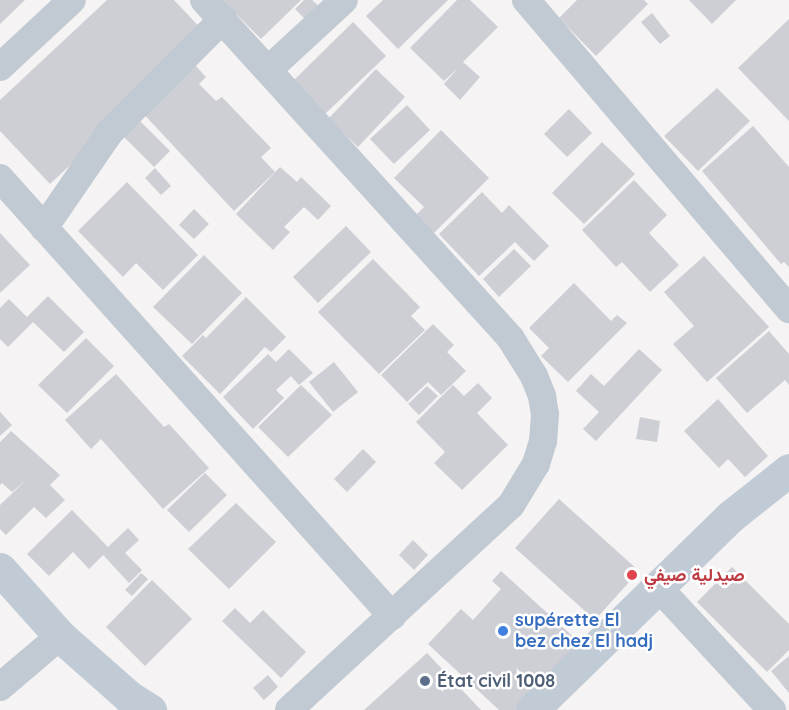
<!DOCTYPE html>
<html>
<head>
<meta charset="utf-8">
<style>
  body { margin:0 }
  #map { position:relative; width:789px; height:710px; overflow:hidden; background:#f5f3f3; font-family:Quicksand,Vazirmatn,sans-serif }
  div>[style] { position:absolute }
  .building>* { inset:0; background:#cdcfd5 }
  .street>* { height:28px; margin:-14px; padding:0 14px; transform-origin:14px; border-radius:14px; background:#c1cad2 }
  .secondary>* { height:33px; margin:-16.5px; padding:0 16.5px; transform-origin:16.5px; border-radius:16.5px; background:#c1cbd6 }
  .dots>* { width:16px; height:16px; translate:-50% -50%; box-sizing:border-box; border:3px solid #fff; border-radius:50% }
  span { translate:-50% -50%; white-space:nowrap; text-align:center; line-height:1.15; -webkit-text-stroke:5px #fff; paint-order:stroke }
  .health-label { font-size:18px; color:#be3a42; font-weight:700 }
  .left { translate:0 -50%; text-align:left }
  .shop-label { font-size:18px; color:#366cbe; font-weight:700 }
  .service-label { font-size:18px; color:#4e5e75; font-weight:700 }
</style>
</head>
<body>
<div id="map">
  <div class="building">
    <div style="clip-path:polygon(0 0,25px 0,0 24px)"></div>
    <div style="clip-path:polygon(107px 0,174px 0,208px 36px,50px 184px,0 131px,0 100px)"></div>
    <div style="clip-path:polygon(222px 0,301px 0,261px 39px)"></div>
    <div style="clip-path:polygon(304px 0,312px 0,321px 8px,308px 22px,295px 9px)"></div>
    <div style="clip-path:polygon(383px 0,448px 0,398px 49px,366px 16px)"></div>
    <div style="clip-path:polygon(457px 0,470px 0,498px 27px,463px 62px,480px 77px,460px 100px,444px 84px,458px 68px,444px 81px,410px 48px)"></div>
    <div style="clip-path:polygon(577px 0,644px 0,648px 4px,596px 56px,559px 18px)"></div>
    <div style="clip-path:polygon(689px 0,736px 0,712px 24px)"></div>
    <div style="clip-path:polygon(652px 13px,670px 36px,660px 44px,641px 22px)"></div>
    <div style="clip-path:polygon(789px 19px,789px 121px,738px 68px)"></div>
    <div style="clip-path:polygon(353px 22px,386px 56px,324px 115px,292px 82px)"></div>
    <div style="clip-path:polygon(193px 63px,206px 77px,199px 84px,216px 101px,222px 97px,271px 148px,261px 157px,275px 172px,234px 211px,140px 110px)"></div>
    <div style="clip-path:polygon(376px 69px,405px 97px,358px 147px,328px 119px)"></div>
    <div style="clip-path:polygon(717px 88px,750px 121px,698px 171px,664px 136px)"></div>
    <div style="clip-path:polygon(407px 105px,430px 130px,394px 164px,370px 139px)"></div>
    <div style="clip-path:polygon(569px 109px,592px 133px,567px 157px,544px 134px)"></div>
    <div style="clip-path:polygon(136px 117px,170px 151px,154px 167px,120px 133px)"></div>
    <div style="clip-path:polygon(753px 126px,789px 167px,789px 267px,784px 262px,781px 264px,702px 171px)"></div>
    <div style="clip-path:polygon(441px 130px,489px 178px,434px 233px,416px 215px,424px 207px,394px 178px)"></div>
    <div style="clip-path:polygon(602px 142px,635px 174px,584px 224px,552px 193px)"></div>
    <div style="clip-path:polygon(280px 167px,297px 182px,301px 177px,331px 206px,318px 220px,304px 207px,284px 227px,290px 232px,273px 250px,236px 214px)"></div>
    <div style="clip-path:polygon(155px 168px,171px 186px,161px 195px,145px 178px)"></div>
    <div style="clip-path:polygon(634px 180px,667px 215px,649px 233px,679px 265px,650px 292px,622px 262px,616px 267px,582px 230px)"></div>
    <div style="clip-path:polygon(127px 182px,198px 255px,163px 290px,136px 263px,123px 277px,78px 231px)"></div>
    <div style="clip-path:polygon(482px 192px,502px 213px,509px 205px,549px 246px,534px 261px,515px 242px,479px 276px,439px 234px)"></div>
    <div style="clip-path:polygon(194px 209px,209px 224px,194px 239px,179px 225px)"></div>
    <div style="clip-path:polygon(346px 226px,371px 252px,318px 303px,293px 277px)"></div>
    <div style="clip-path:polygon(0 233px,30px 265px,0 293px)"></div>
    <div style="clip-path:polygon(514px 249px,531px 266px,499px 297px,483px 279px)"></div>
    <div style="clip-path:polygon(204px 255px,242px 293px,192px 344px,153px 307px)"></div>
    <div style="clip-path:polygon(704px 256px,769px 327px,707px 382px,673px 344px,694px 326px,664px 292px)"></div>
    <div style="clip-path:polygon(373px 259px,420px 307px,411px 316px,425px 330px,379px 374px,318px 312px)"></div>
    <div style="clip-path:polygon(574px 283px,611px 321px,617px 315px,627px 323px,568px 382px,541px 356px,549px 348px,529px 328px)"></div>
    <div style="clip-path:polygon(48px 296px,84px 332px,64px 352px,33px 322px,8px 347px,0 339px,0 308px,9px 299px,27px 317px)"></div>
    <div style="clip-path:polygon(246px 297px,286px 337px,271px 352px,265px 347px,220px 394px,182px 356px,203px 335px,206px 338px)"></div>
    <div style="clip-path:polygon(433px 324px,454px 345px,447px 352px,466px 371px,441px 395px,428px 382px,407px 402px,381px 375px)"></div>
    <div style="clip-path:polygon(769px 331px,789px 354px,789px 385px,785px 380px,747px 413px,716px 378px)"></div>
    <div style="clip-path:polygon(86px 338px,114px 366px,67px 413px,38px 385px)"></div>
    <div style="clip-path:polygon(289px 349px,313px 373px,299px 385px,291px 376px,276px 390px,284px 398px,253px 429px,223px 397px,268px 354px,276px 362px)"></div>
    <div style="clip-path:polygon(639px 349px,662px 370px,596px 441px,583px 429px,599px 412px,576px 391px,591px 374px,604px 386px)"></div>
    <div style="clip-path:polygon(334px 362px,358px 392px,333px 412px,309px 382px)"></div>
    <div style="clip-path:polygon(116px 374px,164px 427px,169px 424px,209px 468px,163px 509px,101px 439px,91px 449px,65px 420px)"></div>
    <div style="clip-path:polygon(478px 383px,492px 398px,477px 413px,508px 445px,462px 490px,434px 463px,445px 452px,416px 422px,453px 385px,464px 396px)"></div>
    <div style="clip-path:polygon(301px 385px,332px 415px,288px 457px,258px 427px)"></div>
    <div style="clip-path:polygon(427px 386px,438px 396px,419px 415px,408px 404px)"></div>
    <div style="clip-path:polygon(718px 399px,768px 456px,745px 477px,728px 459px,719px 468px,684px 431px)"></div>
    <div style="clip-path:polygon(0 412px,12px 425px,0 436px)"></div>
    <div style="clip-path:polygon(640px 417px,660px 421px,657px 442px,636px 439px)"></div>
    <div style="clip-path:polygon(11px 431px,60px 475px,50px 485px,65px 500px,46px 518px,34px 507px,6px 535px,0 529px,0 505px,27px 479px,12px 492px,2px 483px,0 485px,0 442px)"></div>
    <div style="clip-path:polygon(363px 449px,376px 462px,347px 492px,334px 479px)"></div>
    <div style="clip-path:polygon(205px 473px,227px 495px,189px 532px,167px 510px)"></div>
    <div style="clip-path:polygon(559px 499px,639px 571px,595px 620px,515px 548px)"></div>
    <div style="clip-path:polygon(236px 503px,276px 542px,229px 589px,188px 549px)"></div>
    <div style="clip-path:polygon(72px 510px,108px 547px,128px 528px,139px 540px,125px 553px,142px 570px,129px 583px,103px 555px,89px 569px,73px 552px,49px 576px,27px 554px)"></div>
    <div style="clip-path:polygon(413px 540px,428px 555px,414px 570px,399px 555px)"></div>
    <div style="clip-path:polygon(732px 567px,789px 624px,789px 650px,767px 672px,697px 602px)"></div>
    <div style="clip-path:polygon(501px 571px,579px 642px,516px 710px,499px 710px,428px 644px,461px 609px,473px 620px,501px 589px,492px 581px)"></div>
    <div style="clip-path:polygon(141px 573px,148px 579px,132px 596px,125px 590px)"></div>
    <div style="clip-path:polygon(152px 580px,192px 619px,145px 666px,106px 627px)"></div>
    <div style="clip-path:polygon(235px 608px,250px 623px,263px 610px,306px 652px,281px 678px,222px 621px)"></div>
    <div style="clip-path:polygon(427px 653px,481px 710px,364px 710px)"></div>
    <div style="clip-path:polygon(789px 656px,789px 693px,771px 671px)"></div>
    <div style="clip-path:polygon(268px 675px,278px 687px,264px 700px,253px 688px)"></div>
  </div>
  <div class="street">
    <div style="left:204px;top:0;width:457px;rotate:47.8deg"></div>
    <div style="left:511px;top:339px;width:44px;rotate:58.1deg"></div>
    <div style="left:534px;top:376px;width:22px;rotate:68deg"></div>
    <div style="left:542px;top:396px;width:18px;rotate:81deg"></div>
    <div style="left:545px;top:414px;width:27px;rotate:94deg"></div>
    <div style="left:543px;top:441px;width:24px;rotate:107deg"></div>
    <div style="left:536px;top:464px;width:48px;rotate:121.4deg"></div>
    <div style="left:511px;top:505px;width:302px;rotate:137.3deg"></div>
    <div style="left:526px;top:0;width:406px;rotate:49.6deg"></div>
    <div style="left:0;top:67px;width:98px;rotate:-42.9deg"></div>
    <div style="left:268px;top:70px;width:103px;rotate:-42.6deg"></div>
    <div style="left:0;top:178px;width:588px;rotate:48.17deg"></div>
    <div style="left:44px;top:228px;width:116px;rotate:-55.5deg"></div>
    <div style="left:110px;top:132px;width:160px;rotate:-45deg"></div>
    <div style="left:658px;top:587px;width:168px;rotate:47.2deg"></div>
    <div style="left:0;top:687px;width:79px;rotate:-40.4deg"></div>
  </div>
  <div class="secondary">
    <div style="left:0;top:569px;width:90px;rotate:48.2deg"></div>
    <div style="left:60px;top:636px;width:92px;rotate:41.5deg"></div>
    <div style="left:129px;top:697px;width:25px;rotate:32deg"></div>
    <div style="left:532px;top:710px;width:278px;rotate:-44.3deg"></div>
    <div style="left:731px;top:516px;width:74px;rotate:-38.4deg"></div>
  </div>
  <div class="dots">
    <div style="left:632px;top:575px;background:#e0444e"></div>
    <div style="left:503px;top:631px;background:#3f7fe0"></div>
    <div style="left:425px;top:681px;background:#5c6f8a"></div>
  </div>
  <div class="health-label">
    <span class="left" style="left:644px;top:575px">صيدلية صيفي</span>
  </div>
  <div class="shop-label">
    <span class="left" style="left:515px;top:631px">supérette El<br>bez chez El hadj</span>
  </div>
  <div class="service-label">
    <span class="left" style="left:437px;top:681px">État civil 1008</span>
  </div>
</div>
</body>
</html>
